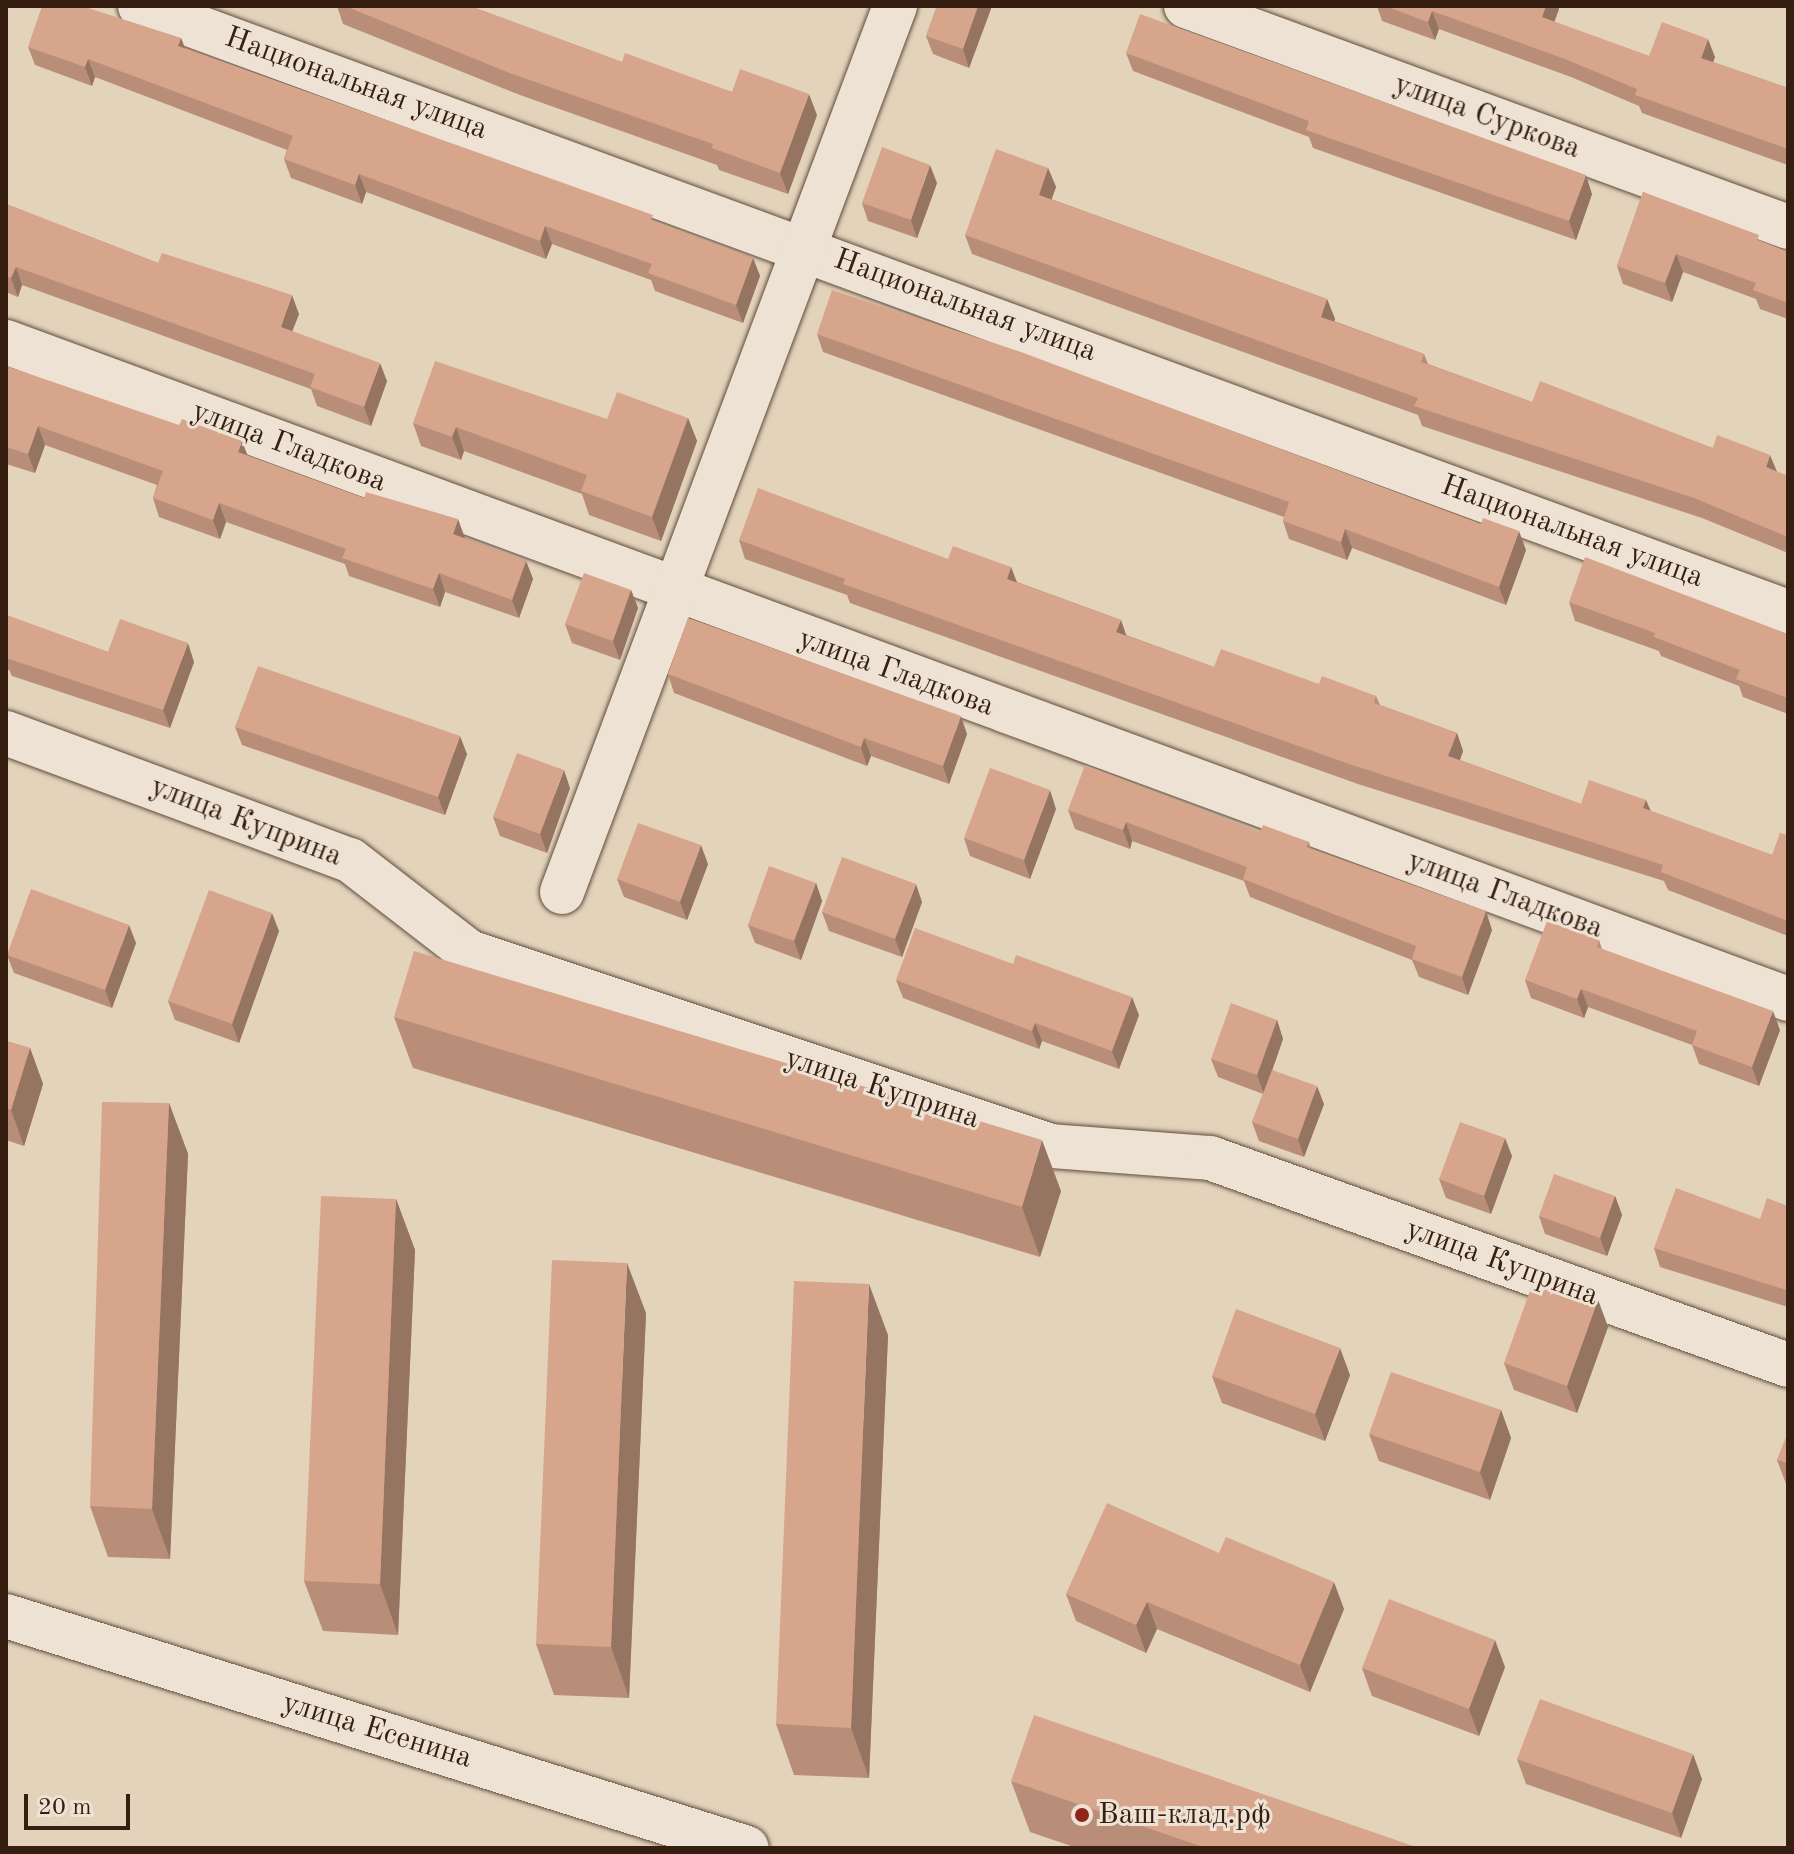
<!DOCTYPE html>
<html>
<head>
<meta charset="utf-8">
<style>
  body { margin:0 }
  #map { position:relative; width:1794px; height:1854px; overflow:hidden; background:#e3d3bb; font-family:"Old Standard TT",serif }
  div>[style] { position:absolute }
  .roads { filter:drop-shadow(0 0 2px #614c3c) drop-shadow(0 0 2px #614c3c) }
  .minor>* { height:44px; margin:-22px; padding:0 22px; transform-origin:22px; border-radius:22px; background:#ede2d3 }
  .wall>* { inset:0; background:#b98e78 }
  .shaded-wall>* { inset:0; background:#967462 }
  .building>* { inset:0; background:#d7a58c }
  .dots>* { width:22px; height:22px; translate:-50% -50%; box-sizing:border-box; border:4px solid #ede2d3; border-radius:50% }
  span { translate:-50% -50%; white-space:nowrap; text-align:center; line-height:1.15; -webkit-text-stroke:6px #ede2d3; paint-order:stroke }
  .street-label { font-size:30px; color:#361f11 }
  .poi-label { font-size:30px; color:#361f11 }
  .left { translate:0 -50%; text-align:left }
  .frame { position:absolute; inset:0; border:8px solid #361f11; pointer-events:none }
  .scale { position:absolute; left:24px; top:1794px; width:106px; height:36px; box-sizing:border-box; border:4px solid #361f11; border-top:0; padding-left:10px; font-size:24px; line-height:28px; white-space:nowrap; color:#361f11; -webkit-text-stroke:6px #ede2d3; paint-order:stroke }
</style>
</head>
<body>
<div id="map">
  <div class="roads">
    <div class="minor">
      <div style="left:140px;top:6px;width:1756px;rotate:20.19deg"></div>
      <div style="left:1186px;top:6px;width:641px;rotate:20.16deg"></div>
      <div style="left:6px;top:342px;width:1899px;rotate:20.24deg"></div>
      <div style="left:6px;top:733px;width:367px;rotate:20.3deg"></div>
      <div style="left:350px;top:860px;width:150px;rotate:37.7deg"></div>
      <div style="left:469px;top:952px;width:613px;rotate:18.43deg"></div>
      <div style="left:1051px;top:1146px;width:159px;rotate:4.3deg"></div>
      <div style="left:1210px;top:1158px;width:614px;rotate:19.7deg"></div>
      <div style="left:562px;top:892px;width:947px;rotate:-69.4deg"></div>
      <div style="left:6px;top:1616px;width:776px;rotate:17.38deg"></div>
    </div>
  </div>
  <div class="wall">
    <div style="clip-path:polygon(337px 6px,470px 6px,622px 62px,817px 115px,788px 194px,719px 170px,717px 165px,520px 95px,343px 24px)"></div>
    <div style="clip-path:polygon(937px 6px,992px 6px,969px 68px,933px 54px,926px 36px)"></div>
    <div style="clip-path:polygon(1377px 6px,1557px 6px,1559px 9px,1554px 22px,1649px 56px,1715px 57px,1713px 62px,1788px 88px,1788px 165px,1642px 113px,1639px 106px,1571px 77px,1439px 29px,1435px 40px,1382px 21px)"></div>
    <div style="clip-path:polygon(181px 38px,185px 48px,753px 258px,760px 276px,743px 323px,655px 291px,651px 280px,552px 244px,546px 259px,366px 192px,362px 204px,291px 178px,284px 159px,287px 150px,95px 77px,92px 86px,35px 65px,28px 47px)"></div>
    <div style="clip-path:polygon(1126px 53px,1592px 194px,1576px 240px,1313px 148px,1309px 137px,1133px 71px)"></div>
    <div style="clip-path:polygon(1048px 168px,1056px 187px,1051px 199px,1327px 299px,1335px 319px,1334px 321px,1424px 354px,1428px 364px,1532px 402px,1713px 448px,1788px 476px,1788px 553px,1702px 518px,1422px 426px,1418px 415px,972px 254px,965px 235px)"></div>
    <div style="clip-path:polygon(937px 183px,917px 238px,868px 221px,862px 203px)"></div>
    <div style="clip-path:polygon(1643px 192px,1788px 252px,1788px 319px,1760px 309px,1756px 299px,1683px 272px,1672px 302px,1623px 284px,1617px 266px)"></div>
    <div style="clip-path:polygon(6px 204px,158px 263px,299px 314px,292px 331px,387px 381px,371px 426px,317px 406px,311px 389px,22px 285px,18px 297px,6px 292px)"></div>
    <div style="clip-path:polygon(817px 334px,1526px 550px,1506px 605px,1352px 548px,1347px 560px,1289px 539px,1283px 521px,1284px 517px,823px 352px)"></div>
    <div style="clip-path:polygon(6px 366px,526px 561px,533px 579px,519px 618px,445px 592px,440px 607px,349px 576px,345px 564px,226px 522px,220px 539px,159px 517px,153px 498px,157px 485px,45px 445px,35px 473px,6px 464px)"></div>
    <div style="clip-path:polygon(688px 418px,697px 441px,661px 541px,589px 515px,582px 494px,464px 451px,461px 460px,421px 446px,413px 423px)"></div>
    <div style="clip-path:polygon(739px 540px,948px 559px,1011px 567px,1017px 582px,1121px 620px,1126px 635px,1214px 667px,1319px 684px,1376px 696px,1380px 705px,1457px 733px,1463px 751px,1460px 760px,1581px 804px,1646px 800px,1651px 811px,1772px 855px,1788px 835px,1788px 936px,1668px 890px,1664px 881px,1358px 784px,850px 603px,847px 595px,745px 559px)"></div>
    <div style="clip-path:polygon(631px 590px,638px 608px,620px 660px,572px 643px,565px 624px)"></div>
    <div style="clip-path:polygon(1569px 602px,1788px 634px,1788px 714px,1743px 697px,1739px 686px,1661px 656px,1659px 651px,1575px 621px)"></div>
    <div style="clip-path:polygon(6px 615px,108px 652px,194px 662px,170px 728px,12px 676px,9px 670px,6px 669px)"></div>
    <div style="clip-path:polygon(668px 674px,967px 734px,949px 784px,871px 756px,867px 766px,674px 693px)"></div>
    <div style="clip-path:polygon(235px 727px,467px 754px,445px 815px,242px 745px)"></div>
    <div style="clip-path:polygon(570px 788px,547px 853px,500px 836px,493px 817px)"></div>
    <div style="clip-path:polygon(1056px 809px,1030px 879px,970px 856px,964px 838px)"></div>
    <div style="clip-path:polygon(1068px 810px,1260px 832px,1309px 842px,1311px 849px,1492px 930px,1468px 995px,1419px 977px,1412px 960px,1250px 897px,1244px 881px,1132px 841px,1130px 849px,1075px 829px)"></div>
    <div style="clip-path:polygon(708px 864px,687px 920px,624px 897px,617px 879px)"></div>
    <div style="clip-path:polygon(816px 883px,822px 901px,801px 960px,755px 943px,748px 925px)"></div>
    <div style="clip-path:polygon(922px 902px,902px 957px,829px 931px,822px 912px)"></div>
    <div style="clip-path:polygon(279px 931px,239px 1043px,175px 1020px,168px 1001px)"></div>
    <div style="clip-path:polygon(1599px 940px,1602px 949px,1780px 1030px,1759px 1086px,1699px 1064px,1692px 1045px,1588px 1007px,1584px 1018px,1531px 998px,1525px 980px)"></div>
    <div style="clip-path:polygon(136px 943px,112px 1008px,14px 973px,7px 955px)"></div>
    <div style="clip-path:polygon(896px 980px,1139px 1015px,1119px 1069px,1042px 1041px,1039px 1049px,903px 998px)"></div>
    <div style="clip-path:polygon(394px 1017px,1061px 1191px,1040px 1257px,413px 1068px)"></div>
    <div style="clip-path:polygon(1277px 1020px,1283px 1039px,1272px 1070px,1324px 1104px,1304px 1157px,1259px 1141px,1252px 1122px,1263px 1094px,1218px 1077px,1211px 1059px)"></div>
    <div style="clip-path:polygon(6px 1041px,30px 1048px,43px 1084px,24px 1146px,6px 1140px)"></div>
    <div style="clip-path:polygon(169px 1103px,188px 1154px,170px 1559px,108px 1557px,90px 1506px)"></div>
    <div style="clip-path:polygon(1512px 1156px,1491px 1214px,1446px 1198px,1439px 1179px)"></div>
    <div style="clip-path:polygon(1615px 1196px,1622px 1215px,1607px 1256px,1545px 1234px,1539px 1216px)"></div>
    <div style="clip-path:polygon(396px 1199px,415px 1250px,398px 1635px,323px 1631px,304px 1581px)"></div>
    <div style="clip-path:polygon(1788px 1206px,1788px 1307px,1660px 1267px,1654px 1248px,1760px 1219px)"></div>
    <div style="clip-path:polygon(1598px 1300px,1608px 1327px,1577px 1413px,1514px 1390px,1504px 1363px)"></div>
    <div style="clip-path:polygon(646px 1313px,629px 1698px,554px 1695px,536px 1644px)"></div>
    <div style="clip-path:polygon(888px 1335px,869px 1778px,794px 1775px,776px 1724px)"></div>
    <div style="clip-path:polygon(1350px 1375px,1325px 1441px,1222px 1403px,1212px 1376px)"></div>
    <div style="clip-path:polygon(1501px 1410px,1511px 1438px,1490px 1500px,1379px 1461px,1369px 1434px)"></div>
    <div style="clip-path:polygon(1788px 1433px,1788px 1489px,1777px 1460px)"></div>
    <div style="clip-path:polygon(1066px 1594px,1344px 1609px,1310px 1692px,1157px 1629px,1146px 1653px,1076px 1621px)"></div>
    <div style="clip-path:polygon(1505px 1667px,1479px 1736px,1372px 1696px,1362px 1668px)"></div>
    <div style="clip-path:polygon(1517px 1759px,1702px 1779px,1681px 1838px,1526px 1784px)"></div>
    <div style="clip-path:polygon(1011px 1781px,1419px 1848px,1077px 1848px,1030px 1832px)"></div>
  </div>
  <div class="shaded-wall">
    <div style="clip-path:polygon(978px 6px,992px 6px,969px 68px,963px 49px)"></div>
    <div style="clip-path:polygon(1546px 6px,1557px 6px,1559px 9px,1549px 36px,1542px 17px)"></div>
    <div style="clip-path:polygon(1432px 11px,1439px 29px,1435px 40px,1428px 22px)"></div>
    <div style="clip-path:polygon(181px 38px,188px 56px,178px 46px)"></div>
    <div style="clip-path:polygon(1708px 39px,1715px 57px,1708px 76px,1701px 58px)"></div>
    <div style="clip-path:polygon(88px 59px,95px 77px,92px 86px,85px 67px)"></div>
    <div style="clip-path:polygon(809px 94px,817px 115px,788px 194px,780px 173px)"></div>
    <div style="clip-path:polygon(930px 165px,937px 183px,917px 238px,911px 220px)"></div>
    <div style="clip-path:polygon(1048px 168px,1056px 187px,1046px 215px,1039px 195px)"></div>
    <div style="clip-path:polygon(359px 174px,366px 192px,362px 204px,355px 185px)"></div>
    <div style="clip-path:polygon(1586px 175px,1592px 194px,1576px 240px,1569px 221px)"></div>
    <div style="clip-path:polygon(545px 226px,552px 244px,546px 259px,540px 241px)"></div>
    <div style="clip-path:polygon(1676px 254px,1683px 272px,1672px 302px,1665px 283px)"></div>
    <div style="clip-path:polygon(753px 258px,760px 276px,743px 323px,736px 305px)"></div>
    <div style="clip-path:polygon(16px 267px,22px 285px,18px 297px,11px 278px)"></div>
    <div style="clip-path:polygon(292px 295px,299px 314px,287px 345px,281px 327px)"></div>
    <div style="clip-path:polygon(1327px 299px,1335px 319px,1328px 337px,1321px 317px)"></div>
    <div style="clip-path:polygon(380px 363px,387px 381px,371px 426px,364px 407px)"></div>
    <div style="clip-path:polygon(688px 418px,697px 441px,661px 541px,652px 517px)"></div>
    <div style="clip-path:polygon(38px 426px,45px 445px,35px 473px,28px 454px)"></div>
    <div style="clip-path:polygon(456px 427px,464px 451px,461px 460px,452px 437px)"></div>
    <div style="clip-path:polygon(242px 441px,249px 459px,238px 452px)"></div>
    <div style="clip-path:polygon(1770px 455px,1778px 474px,1766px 467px)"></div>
    <div style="clip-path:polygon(219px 503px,226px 522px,220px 539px,213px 520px)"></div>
    <div style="clip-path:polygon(458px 519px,465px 538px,460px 553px,453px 534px)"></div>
    <div style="clip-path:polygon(1345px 529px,1352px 548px,1347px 560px,1341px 542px)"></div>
    <div style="clip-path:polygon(1519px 531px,1526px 550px,1506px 605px,1499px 587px)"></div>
    <div style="clip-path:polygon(526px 561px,533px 579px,519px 618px,512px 600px)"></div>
    <div style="clip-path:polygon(1011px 567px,1018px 586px,1007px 579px)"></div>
    <div style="clip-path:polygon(439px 573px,445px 592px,440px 607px,433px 589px)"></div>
    <div style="clip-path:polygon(631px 590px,638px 608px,620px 660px,613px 641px)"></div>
    <div style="clip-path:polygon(1121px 620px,1127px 638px,1116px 632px)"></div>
    <div style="clip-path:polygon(188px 643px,194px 662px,170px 728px,163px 710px)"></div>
    <div style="clip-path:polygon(961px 716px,967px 734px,949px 784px,943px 766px)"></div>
    <div style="clip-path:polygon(1457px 733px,1463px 751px,1455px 774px,1448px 756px)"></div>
    <div style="clip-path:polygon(460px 736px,467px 754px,445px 815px,438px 797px)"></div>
    <div style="clip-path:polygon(864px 738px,871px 756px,867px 766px,861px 747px)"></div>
    <div style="clip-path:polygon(564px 770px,570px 788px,547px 853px,540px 834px)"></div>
    <div style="clip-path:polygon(1050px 790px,1056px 809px,1030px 879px,1024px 860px)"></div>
    <div style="clip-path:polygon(1646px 800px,1653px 818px,1643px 808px)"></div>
    <div style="clip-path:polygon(1126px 822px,1132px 841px,1130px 849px,1123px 830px)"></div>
    <div style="clip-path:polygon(701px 845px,708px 864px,687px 920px,680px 902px)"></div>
    <div style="clip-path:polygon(816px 883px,822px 901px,801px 960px,794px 941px)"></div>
    <div style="clip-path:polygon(916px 884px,922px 902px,902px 957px,895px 939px)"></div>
    <div style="clip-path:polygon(1486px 911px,1492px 930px,1468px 995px,1462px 977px)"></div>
    <div style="clip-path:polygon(272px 913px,279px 931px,239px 1043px,232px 1024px)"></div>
    <div style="clip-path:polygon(129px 925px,136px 943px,112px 1008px,105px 990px)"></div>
    <div style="clip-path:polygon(1581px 989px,1588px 1007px,1584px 1018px,1577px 999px)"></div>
    <div style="clip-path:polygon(1132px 997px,1139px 1015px,1119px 1069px,1112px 1051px)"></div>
    <div style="clip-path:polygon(1773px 1011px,1780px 1030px,1759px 1086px,1752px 1067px)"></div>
    <div style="clip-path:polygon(1277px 1020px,1283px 1039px,1264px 1094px,1257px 1075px)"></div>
    <div style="clip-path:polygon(1035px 1023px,1042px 1041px,1039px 1049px,1032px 1031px)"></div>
    <div style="clip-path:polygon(30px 1048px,43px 1084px,24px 1146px,11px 1110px)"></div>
    <div style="clip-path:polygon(1317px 1086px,1324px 1104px,1304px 1157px,1298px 1139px)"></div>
    <div style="clip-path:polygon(169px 1103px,188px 1154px,170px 1559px,152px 1509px)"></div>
    <div style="clip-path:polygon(1505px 1138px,1512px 1156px,1491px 1214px,1484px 1196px)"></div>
    <div style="clip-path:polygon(1042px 1140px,1061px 1191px,1040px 1257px,1022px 1207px)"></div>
    <div style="clip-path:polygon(1615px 1196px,1622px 1215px,1607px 1256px,1600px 1238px)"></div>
    <div style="clip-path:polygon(396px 1199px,415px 1250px,398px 1635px,380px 1584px)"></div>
    <div style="clip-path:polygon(627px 1263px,646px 1313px,629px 1698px,611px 1647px)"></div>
    <div style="clip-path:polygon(869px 1284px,888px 1335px,869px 1778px,851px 1728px)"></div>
    <div style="clip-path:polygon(1598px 1300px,1608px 1327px,1577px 1413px,1567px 1386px)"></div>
    <div style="clip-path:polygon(1340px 1348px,1350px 1375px,1325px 1441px,1315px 1414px)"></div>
    <div style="clip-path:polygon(1501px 1410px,1511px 1438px,1490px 1500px,1480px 1472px)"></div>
    <div style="clip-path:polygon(1334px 1582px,1344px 1609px,1310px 1692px,1300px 1665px)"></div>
    <div style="clip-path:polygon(1147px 1602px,1157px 1629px,1146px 1653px,1136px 1625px)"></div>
    <div style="clip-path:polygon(1495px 1640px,1505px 1667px,1479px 1736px,1469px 1709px)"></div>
    <div style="clip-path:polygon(1693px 1754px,1702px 1779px,1681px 1838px,1672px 1813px)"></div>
  </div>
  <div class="building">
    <div style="clip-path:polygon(42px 6px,82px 6px,181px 38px,178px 46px,653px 215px,651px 220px,753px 258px,736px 305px,648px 273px,652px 264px,545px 226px,540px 241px,359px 174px,355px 185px,284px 159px,293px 136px,88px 59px,85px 67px,28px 47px)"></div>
    <div style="clip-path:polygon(345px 6px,470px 6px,622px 62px,625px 53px,732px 92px,740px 69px,809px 94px,780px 173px,712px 148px,713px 144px,512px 74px)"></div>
    <div style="clip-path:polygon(937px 6px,978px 6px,963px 49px,926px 36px)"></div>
    <div style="clip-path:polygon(1385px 6px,1546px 6px,1542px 17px,1649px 56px,1662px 22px,1708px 39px,1701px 58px,1788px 88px,1788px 149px,1635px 95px,1637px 89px,1565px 59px,1432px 11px,1428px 22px)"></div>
    <div style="clip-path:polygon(1140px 14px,1586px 175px,1569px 221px,1306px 130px,1309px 121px,1126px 53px)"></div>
    <div style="clip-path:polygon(882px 147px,930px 165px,911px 220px,862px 203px)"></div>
    <div style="clip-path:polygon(996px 149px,1048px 168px,1039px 195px,1327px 299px,1321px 317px,1424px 354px,1421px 362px,1532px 402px,1540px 381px,1713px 448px,1717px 435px,1770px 455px,1766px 467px,1788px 476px,1788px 537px,1694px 498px,1414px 406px,1418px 398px,965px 235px)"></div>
    <div style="clip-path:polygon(1643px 192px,1759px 235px,1757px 240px,1788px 252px,1788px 303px,1753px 290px,1756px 283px,1676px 254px,1665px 283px,1617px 266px)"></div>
    <div style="clip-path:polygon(6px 204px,158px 263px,162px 253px,292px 295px,281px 327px,380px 363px,364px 407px,310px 387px,315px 374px,16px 267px,11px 278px,6px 276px)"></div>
    <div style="clip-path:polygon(832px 290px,1021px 352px,1481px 524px,1483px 518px,1519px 531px,1499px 587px,1345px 529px,1341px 542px,1283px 521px,1289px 502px,817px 334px)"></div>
    <div style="clip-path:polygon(435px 361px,607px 419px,617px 392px,688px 418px,652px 517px,581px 491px,587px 475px,456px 427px,452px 437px,413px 423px)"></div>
    <div style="clip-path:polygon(6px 366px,179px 425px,182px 419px,242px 441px,238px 452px,364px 498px,366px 492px,458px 519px,453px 534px,526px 561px,512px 600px,439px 573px,433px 589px,342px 558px,346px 549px,219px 503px,213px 520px,153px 498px,163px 471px,38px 426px,28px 454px,6px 447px)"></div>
    <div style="clip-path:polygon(758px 488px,948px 559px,953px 546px,1011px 567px,1007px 579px,1121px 620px,1116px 632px,1214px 667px,1221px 649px,1319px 684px,1322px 676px,1376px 696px,1374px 703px,1457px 733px,1448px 756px,1581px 804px,1589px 780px,1646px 800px,1643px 808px,1772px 855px,1780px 833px,1788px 835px,1788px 921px,1661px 872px,1663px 865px,1352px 765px,843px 584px,845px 579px,739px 540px)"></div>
    <div style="clip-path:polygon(1585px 557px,1788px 634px,1788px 698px,1736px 679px,1740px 670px,1654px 637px,1655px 633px,1569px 602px)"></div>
    <div style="clip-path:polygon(584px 573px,631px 590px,613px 641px,565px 624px)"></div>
    <div style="clip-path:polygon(6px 615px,108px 652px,120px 619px,188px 643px,163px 710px,6px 658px)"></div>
    <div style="clip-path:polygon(688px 618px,961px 716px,943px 766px,864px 738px,861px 747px,668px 674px)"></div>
    <div style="clip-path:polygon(258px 666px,460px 736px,438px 797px,235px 727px)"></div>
    <div style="clip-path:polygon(517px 753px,564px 770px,540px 834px,493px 817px)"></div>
    <div style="clip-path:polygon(1085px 765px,1260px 832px,1263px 825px,1309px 842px,1306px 847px,1486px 911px,1462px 977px,1412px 959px,1416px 946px,1243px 879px,1247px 867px,1126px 822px,1123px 830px,1068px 810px)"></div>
    <div style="clip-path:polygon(990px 768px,1050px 790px,1024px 860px,964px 838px)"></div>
    <div style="clip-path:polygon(638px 823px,701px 845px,680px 902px,617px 879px)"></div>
    <div style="clip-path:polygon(842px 857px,916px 884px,895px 939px,822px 912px)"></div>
    <div style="clip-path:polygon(769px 866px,816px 883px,794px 941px,748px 925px)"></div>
    <div style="clip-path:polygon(31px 889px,129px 925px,105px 990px,7px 955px)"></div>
    <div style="clip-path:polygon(209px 890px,272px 913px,232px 1024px,168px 1001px)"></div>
    <div style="clip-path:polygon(1547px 921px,1599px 940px,1597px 947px,1773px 1011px,1752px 1067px,1692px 1045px,1697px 1031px,1581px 989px,1577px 999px,1525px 980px)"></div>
    <div style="clip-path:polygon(915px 928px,1013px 964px,1016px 955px,1132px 997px,1112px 1051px,1035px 1023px,1032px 1031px,896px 980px)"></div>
    <div style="clip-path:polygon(414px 951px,1042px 1140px,1022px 1207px,394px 1017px)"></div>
    <div style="clip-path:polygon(1231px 1003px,1277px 1020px,1257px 1075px,1211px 1059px)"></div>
    <div style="clip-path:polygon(6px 1041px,30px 1048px,11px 1110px,6px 1108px)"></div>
    <div style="clip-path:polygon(1272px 1070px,1317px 1086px,1298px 1139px,1252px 1122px)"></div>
    <div style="clip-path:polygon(102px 1102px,169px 1103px,152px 1509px,90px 1506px)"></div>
    <div style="clip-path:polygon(1460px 1122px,1505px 1138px,1484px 1196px,1439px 1179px)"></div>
    <div style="clip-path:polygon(1554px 1174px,1615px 1196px,1600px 1238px,1539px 1216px)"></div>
    <div style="clip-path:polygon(1676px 1188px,1760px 1219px,1767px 1198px,1788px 1206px,1788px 1284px,1786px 1290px,1654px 1248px)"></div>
    <div style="clip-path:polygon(321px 1196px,396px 1199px,380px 1584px,304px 1581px)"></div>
    <div style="clip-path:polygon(552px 1260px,627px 1263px,611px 1647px,536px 1644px)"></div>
    <div style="clip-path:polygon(1535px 1277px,1598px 1300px,1567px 1386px,1504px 1363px)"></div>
    <div style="clip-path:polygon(794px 1281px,869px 1284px,851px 1728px,776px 1724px)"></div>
    <div style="clip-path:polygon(1236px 1309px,1340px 1348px,1315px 1414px,1212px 1376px)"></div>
    <div style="clip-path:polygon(1391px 1372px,1501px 1410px,1480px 1472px,1369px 1434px)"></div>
    <div style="clip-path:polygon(1788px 1433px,1788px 1463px,1777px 1460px)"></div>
    <div style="clip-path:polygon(1107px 1503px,1219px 1553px,1226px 1537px,1334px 1582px,1300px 1665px,1147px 1602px,1136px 1625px,1066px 1594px)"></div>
    <div style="clip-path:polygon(1389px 1599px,1495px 1640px,1469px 1709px,1362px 1668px)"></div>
    <div style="clip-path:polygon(1540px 1699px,1693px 1754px,1672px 1813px,1517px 1759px)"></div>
    <div style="clip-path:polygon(1034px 1715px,1419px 1848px,1206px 1848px,1011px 1781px)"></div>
  </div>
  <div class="dots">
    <div style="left:1082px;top:1815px;background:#8f2418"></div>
  </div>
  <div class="street-label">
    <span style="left:356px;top:84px;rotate:20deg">Национальная улица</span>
    <span style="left:1487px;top:117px;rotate:20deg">улица Суркова</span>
    <span style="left:965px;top:306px;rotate:20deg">Национальная улица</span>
    <span style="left:289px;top:447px;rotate:21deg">улица Гладкова</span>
    <span style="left:1572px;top:532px;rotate:20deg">Национальная улица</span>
    <span style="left:896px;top:673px;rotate:20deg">улица Гладкова</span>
    <span style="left:246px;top:822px;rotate:21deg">улица Куприна</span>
    <span style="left:1505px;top:895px;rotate:20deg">улица Гладкова</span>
    <span style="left:882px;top:1089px;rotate:18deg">улица Куприна</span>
    <span style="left:1502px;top:1263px;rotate:20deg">улица Куприна</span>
    <span style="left:377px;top:1731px;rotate:17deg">улица Есенина</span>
  </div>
  <div class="poi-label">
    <span class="left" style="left:1098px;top:1815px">Ваш-клад.рф</span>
  </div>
  <div class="frame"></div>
  <div class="scale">20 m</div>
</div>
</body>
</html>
